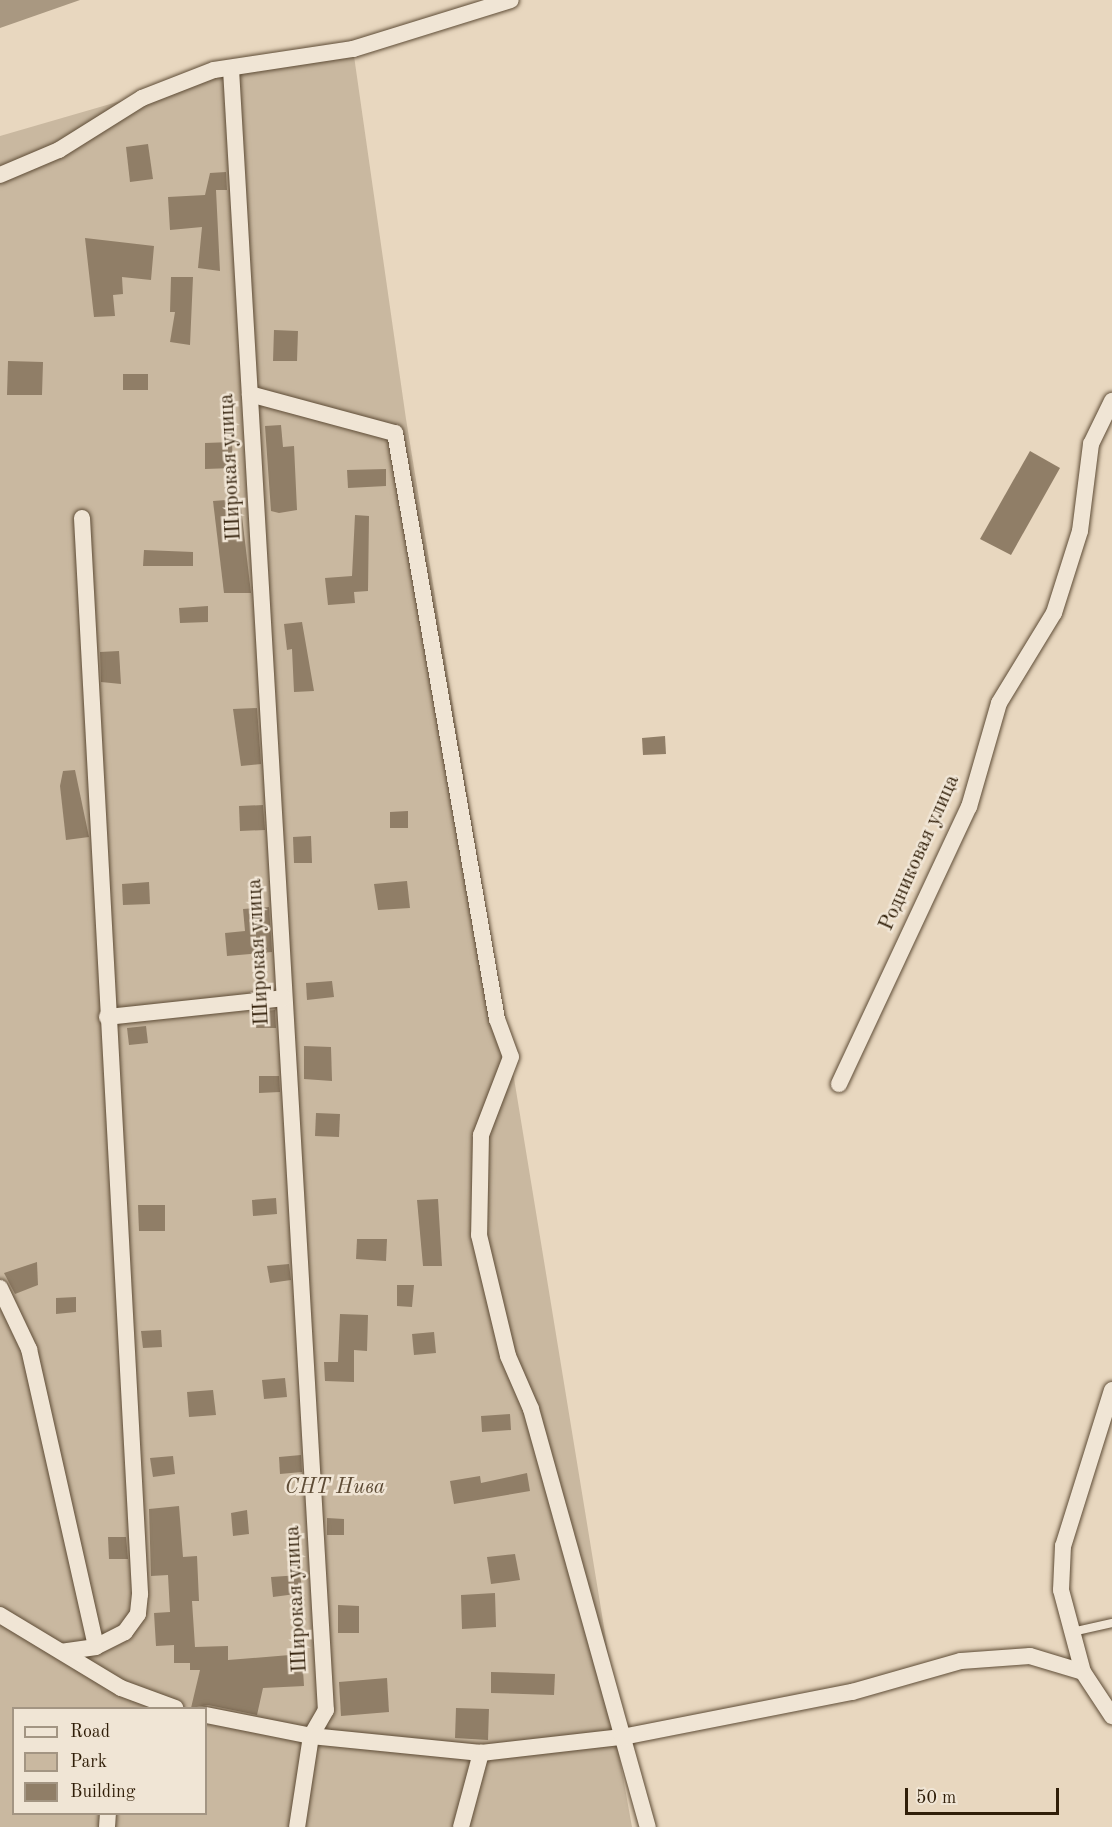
<!DOCTYPE html>
<html>
<head>
<meta charset="utf-8">
<style>
  body { margin:0 }
  #map { position:relative; width:1112px; height:1827px; overflow:hidden; background:#e8d7bf; font-family:"Old Standard TT",serif }
  div>[style] { position:absolute }
  .green>* { inset:0; background:#c9b8a0 }
  .water>* { inset:0; background:#a99881 }
  .building>* { inset:0; background:#907e67 }
  .roads { filter:drop-shadow(0 0 2px #5e4c36) drop-shadow(0 0 2px #5e4c36) }
  .lane>* { height:8px; margin:-4px; padding:0 4px; transform-origin:4px; border-radius:4px; background:#f0e5d5 }
  .street>* { height:16px; margin:-8px; padding:0 8px; transform-origin:8px; border-radius:8px; background:#f0e5d5 }
  span { translate:-50% -50%; white-space:nowrap; text-align:center; line-height:1.15; -webkit-text-stroke:5px #f0e5d5; paint-order:stroke }
  .street-label { font-size:21px; color:#301e08 }
  .park-label { font-size:21px; color:#5e4c36; font-style:italic }
  .legend { position:absolute; left:12px; top:1707px; width:195px; height:108px; box-sizing:border-box; background:#f0e5d5; border:2px solid #a39583; margin:0; padding:8px 10px; list-style:none; font-size:18px; color:#301e08 }
  .legend li { display:flex; align-items:center; gap:12px; height:30px }
  .legend b { width:30px; border:2px solid #a39583 }
  .scale { position:absolute; left:905px; top:1788px; width:154px; height:27px; box-sizing:border-box; border:3px solid #301e08; border-top:0; padding-left:8px; font-size:18px; line-height:21px; white-space:nowrap; color:#301e08; -webkit-text-stroke:4px #f0e5d5; paint-order:stroke }
</style>
</head>
<body>
<div id="map">
  <div class="green">
    <div style="clip-path:polygon(evenodd,353px 49px,406px 419px,622px 1737px,616px 1738px,632px 1827px,0 1827px,0 136px,231px 69px,353px 49px,14px 1708px,206px 1708px,206px 1814px,14px 1814px,14px 1708px)"></div>
  </div>
  <div class="water">
    <div style="clip-path:polygon(0 0,80px 0,0 28px)"></div>
  </div>
  <div class="building">
    <div style="clip-path:polygon(148px 144px,153px 179px,130px 182px,126px 147px)"></div>
    <div style="clip-path:polygon(226px 172px,227px 190px,216px 190px,220px 271px,198px 268px,202px 227px,170px 230px,168px 197px,205px 195px,210px 173px)"></div>
    <div style="clip-path:polygon(85px 238px,154px 246px,151px 280px,122px 277px,123px 294px,113px 295px,115px 316px,94px 317px)"></div>
    <div style="clip-path:polygon(171px 277px,193px 277px,190px 345px,170px 342px,175px 312px,170px 312px)"></div>
    <div style="clip-path:polygon(274px 330px,298px 331px,297px 361px,273px 361px)"></div>
    <div style="clip-path:polygon(8px 361px,43px 362px,42px 395px,7px 395px)"></div>
    <div style="clip-path:polygon(123px 374px,148px 374px,148px 390px,123px 390px)"></div>
    <div style="clip-path:polygon(281px 425px,283px 447px,294px 446px,297px 510px,279px 513px,271px 511px,265px 426px)"></div>
    <div style="clip-path:polygon(232px 442px,233px 468px,205px 469px,205px 443px)"></div>
    <div style="clip-path:polygon(1030px 451px,1060px 468px,1011px 555px,980px 539px)"></div>
    <div style="clip-path:polygon(386px 469px,386px 486px,348px 488px,347px 470px)"></div>
    <div style="clip-path:polygon(240px 499px,251px 593px,224px 593px,213px 501px)"></div>
    <div style="clip-path:polygon(355px 515px,369px 516px,368px 591px,354px 592px,355px 603px,328px 605px,325px 578px,352px 576px)"></div>
    <div style="clip-path:polygon(144px 550px,193px 552px,193px 566px,143px 566px)"></div>
    <div style="clip-path:polygon(208px 606px,208px 622px,180px 623px,179px 608px)"></div>
    <div style="clip-path:polygon(302px 622px,314px 691px,294px 692px,292px 649px,287px 650px,284px 624px)"></div>
    <div style="clip-path:polygon(119px 651px,121px 684px,101px 682px,100px 652px)"></div>
    <div style="clip-path:polygon(257px 708px,261px 764px,241px 766px,233px 709px)"></div>
    <div style="clip-path:polygon(665px 736px,666px 754px,643px 755px,642px 738px)"></div>
    <div style="clip-path:polygon(75px 770px,89px 837px,66px 840px,60px 786px,63px 771px)"></div>
    <div style="clip-path:polygon(263px 805px,265px 830px,240px 831px,239px 806px)"></div>
    <div style="clip-path:polygon(408px 811px,408px 828px,390px 828px,390px 812px)"></div>
    <div style="clip-path:polygon(311px 836px,312px 863px,294px 863px,293px 837px)"></div>
    <div style="clip-path:polygon(407px 881px,410px 908px,378px 910px,374px 884px)"></div>
    <div style="clip-path:polygon(149px 882px,150px 904px,123px 905px,122px 884px)"></div>
    <div style="clip-path:polygon(269px 907px,272px 952px,227px 956px,225px 933px,245px 931px,243px 909px)"></div>
    <div style="clip-path:polygon(332px 981px,334px 997px,307px 1000px,306px 983px)"></div>
    <div style="clip-path:polygon(275px 1010px,276px 1028px,256px 1028px,256px 1012px)"></div>
    <div style="clip-path:polygon(146px 1026px,148px 1043px,129px 1045px,127px 1028px)"></div>
    <div style="clip-path:polygon(304px 1046px,331px 1047px,332px 1081px,304px 1079px)"></div>
    <div style="clip-path:polygon(259px 1076px,279px 1076px,280px 1092px,259px 1093px)"></div>
    <div style="clip-path:polygon(316px 1113px,340px 1114px,339px 1137px,315px 1136px)"></div>
    <div style="clip-path:polygon(276px 1198px,277px 1214px,253px 1216px,252px 1200px)"></div>
    <div style="clip-path:polygon(438px 1199px,442px 1266px,423px 1266px,417px 1200px)"></div>
    <div style="clip-path:polygon(138px 1205px,165px 1205px,165px 1231px,139px 1231px)"></div>
    <div style="clip-path:polygon(357px 1239px,387px 1239px,386px 1261px,356px 1259px)"></div>
    <div style="clip-path:polygon(37px 1262px,38px 1285px,15px 1294px,4px 1273px)"></div>
    <div style="clip-path:polygon(289px 1264px,291px 1280px,270px 1283px,267px 1266px)"></div>
    <div style="clip-path:polygon(397px 1285px,414px 1285px,412px 1307px,397px 1306px)"></div>
    <div style="clip-path:polygon(76px 1297px,76px 1312px,56px 1314px,56px 1298px)"></div>
    <div style="clip-path:polygon(340px 1314px,368px 1315px,367px 1351px,354px 1350px,354px 1382px,325px 1381px,324px 1362px,338px 1362px)"></div>
    <div style="clip-path:polygon(161px 1330px,162px 1347px,143px 1348px,141px 1331px)"></div>
    <div style="clip-path:polygon(434px 1332px,436px 1353px,414px 1355px,412px 1334px)"></div>
    <div style="clip-path:polygon(285px 1378px,287px 1397px,264px 1399px,262px 1380px)"></div>
    <div style="clip-path:polygon(213px 1390px,216px 1415px,189px 1417px,187px 1392px)"></div>
    <div style="clip-path:polygon(510px 1414px,511px 1430px,482px 1432px,481px 1416px)"></div>
    <div style="clip-path:polygon(301px 1455px,302px 1472px,280px 1474px,279px 1457px)"></div>
    <div style="clip-path:polygon(173px 1456px,175px 1474px,153px 1477px,150px 1458px)"></div>
    <div style="clip-path:polygon(527px 1473px,530px 1491px,454px 1504px,450px 1481px,480px 1476px,481px 1483px)"></div>
    <div style="clip-path:polygon(179px 1506px,183px 1557px,197px 1556px,199px 1601px,192px 1601px,195px 1647px,228px 1646px,228px 1660px,302px 1654px,304px 1686px,263px 1688px,257px 1715px,208px 1705px,191px 1708px,200px 1670px,190px 1670px,190px 1663px,174px 1663px,174px 1645px,156px 1646px,154px 1613px,170px 1612px,168px 1575px,151px 1576px,149px 1509px)"></div>
    <div style="clip-path:polygon(247px 1510px,249px 1534px,233px 1536px,231px 1513px)"></div>
    <div style="clip-path:polygon(327px 1518px,344px 1519px,344px 1535px,327px 1535px)"></div>
    <div style="clip-path:polygon(108px 1537px,126px 1537px,128px 1559px,109px 1559px)"></div>
    <div style="clip-path:polygon(515px 1554px,520px 1580px,491px 1584px,487px 1557px)"></div>
    <div style="clip-path:polygon(300px 1575px,303px 1593px,273px 1597px,271px 1577px)"></div>
    <div style="clip-path:polygon(495px 1593px,496px 1627px,462px 1629px,461px 1595px)"></div>
    <div style="clip-path:polygon(338px 1605px,359px 1606px,359px 1633px,338px 1633px)"></div>
    <div style="clip-path:polygon(491px 1672px,555px 1674px,554px 1695px,491px 1693px)"></div>
    <div style="clip-path:polygon(387px 1678px,389px 1712px,341px 1716px,339px 1682px)"></div>
    <div style="clip-path:polygon(456px 1708px,489px 1709px,488px 1740px,455px 1738px)"></div>
  </div>
  <div class="roads">
    <div class="lane">
      <div style="left:1072px;top:1632px;width:41px;rotate:-12.7deg"></div>
    </div>
    <div class="street">
      <div style="left:231px;top:69px;width:1644px;rotate:86.69deg"></div>
      <div style="left:326px;top:1710px;width:30px;rotate:120deg"></div>
      <div style="left:311px;top:1736px;width:92px;rotate:98.7deg"></div>
      <div style="left:0;top:175px;width:64px;rotate:-23deg"></div>
      <div style="left:59px;top:150px;width:98px;rotate:-32.1deg"></div>
      <div style="left:142px;top:98px;width:77px;rotate:-21.3deg"></div>
      <div style="left:214px;top:70px;width:141px;rotate:-8.6deg"></div>
      <div style="left:353px;top:49px;width:165px;rotate:-17.2deg"></div>
      <div style="left:250px;top:394px;width:150px;rotate:15.1deg"></div>
      <div style="left:395px;top:433px;width:595px;rotate:80.13deg"></div>
      <div style="left:497px;top:1019px;width:40px;rotate:69.8deg"></div>
      <div style="left:511px;top:1057px;width:84px;rotate:111deg"></div>
      <div style="left:481px;top:1135px;width:100px;rotate:91.1deg"></div>
      <div style="left:479px;top:1235px;width:124px;rotate:76.5deg"></div>
      <div style="left:508px;top:1356px;width:58px;rotate:66.5deg"></div>
      <div style="left:531px;top:1409px;width:434px;rotate:74.4deg"></div>
      <div style="left:82px;top:518px;width:1078px;rotate:86.91deg"></div>
      <div style="left:140px;top:1594px;width:20px;rotate:96deg"></div>
      <div style="left:138px;top:1614px;width:22px;rotate:126deg"></div>
      <div style="left:125px;top:1632px;width:33px;rotate:153deg"></div>
      <div style="left:107px;top:1017px;width:178px;rotate:-6.1deg"></div>
      <div style="left:839px;top:1084px;width:306px;rotate:-64.9deg"></div>
      <div style="left:969px;top:807px;width:108px;rotate:-73.9deg"></div>
      <div style="left:999px;top:703px;width:105px;rotate:-58.6deg"></div>
      <div style="left:1054px;top:613px;width:86px;rotate:-72.4deg"></div>
      <div style="left:1080px;top:531px;width:88px;rotate:-82.8deg"></div>
      <div style="left:1091px;top:444px;width:48px;rotate:-64deg"></div>
      <div style="left:0;top:1288px;width:68px;rotate:64.6deg"></div>
      <div style="left:29px;top:1349px;width:305px;rotate:77.3deg"></div>
      <div style="left:96px;top:1647px;width:34px;rotate:172deg"></div>
      <div style="left:1112px;top:1390px;width:164px;rotate:107.4deg"></div>
      <div style="left:1063px;top:1546px;width:44px;rotate:92.6deg"></div>
      <div style="left:1061px;top:1590px;width:85px;rotate:75deg"></div>
      <div style="left:1083px;top:1672px;width:53px;rotate:56.6deg"></div>
      <div style="left:0;top:1615px;width:141px;rotate:31.1deg"></div>
      <div style="left:121px;top:1688px;width:58px;rotate:20.3deg"></div>
      <div style="left:206px;top:1715px;width:107px;rotate:11.3deg"></div>
      <div style="left:311px;top:1736px;width:171px;rotate:5.7deg"></div>
      <div style="left:481px;top:1753px;width:142px;rotate:-6.5deg"></div>
      <div style="left:622px;top:1737px;width:234px;rotate:-11.1deg"></div>
      <div style="left:852px;top:1692px;width:113px;rotate:-15.9deg"></div>
      <div style="left:961px;top:1661px;width:69px;rotate:-4.1deg"></div>
      <div style="left:1030px;top:1656px;width:55px;rotate:16.8deg"></div>
      <div style="left:107px;top:1827px;width:13px;rotate:-86deg"></div>
      <div style="left:461px;top:1827px;width:77px;rotate:-74.9deg"></div>
    </div>
  </div>
  <div class="street-label">
    <span style="left:231px;top:467px;rotate:-93deg">Широкая улица</span>
    <span style="left:920px;top:853px;rotate:-66deg">Родниковая улица</span>
    <span style="left:259px;top:952px;rotate:-93deg">Широкая улица</span>
    <span style="left:297px;top:1599px;rotate:-93deg">Широкая улица</span>
  </div>
  <div class="park-label">
    <span style="left:335px;top:1488px">СНТ Нива</span>
  </div>
  <ul class="legend">
  <li><b style="height:8px;background:#f0e5d5"></b>Road</li>
  <li><b style="height:16px;background:#c9b8a0"></b>Park</li>
  <li><b style="height:16px;background:#907e67"></b>Building</li>
  </ul>
  <div class="scale">50 m</div>
</div>
</body>
</html>
